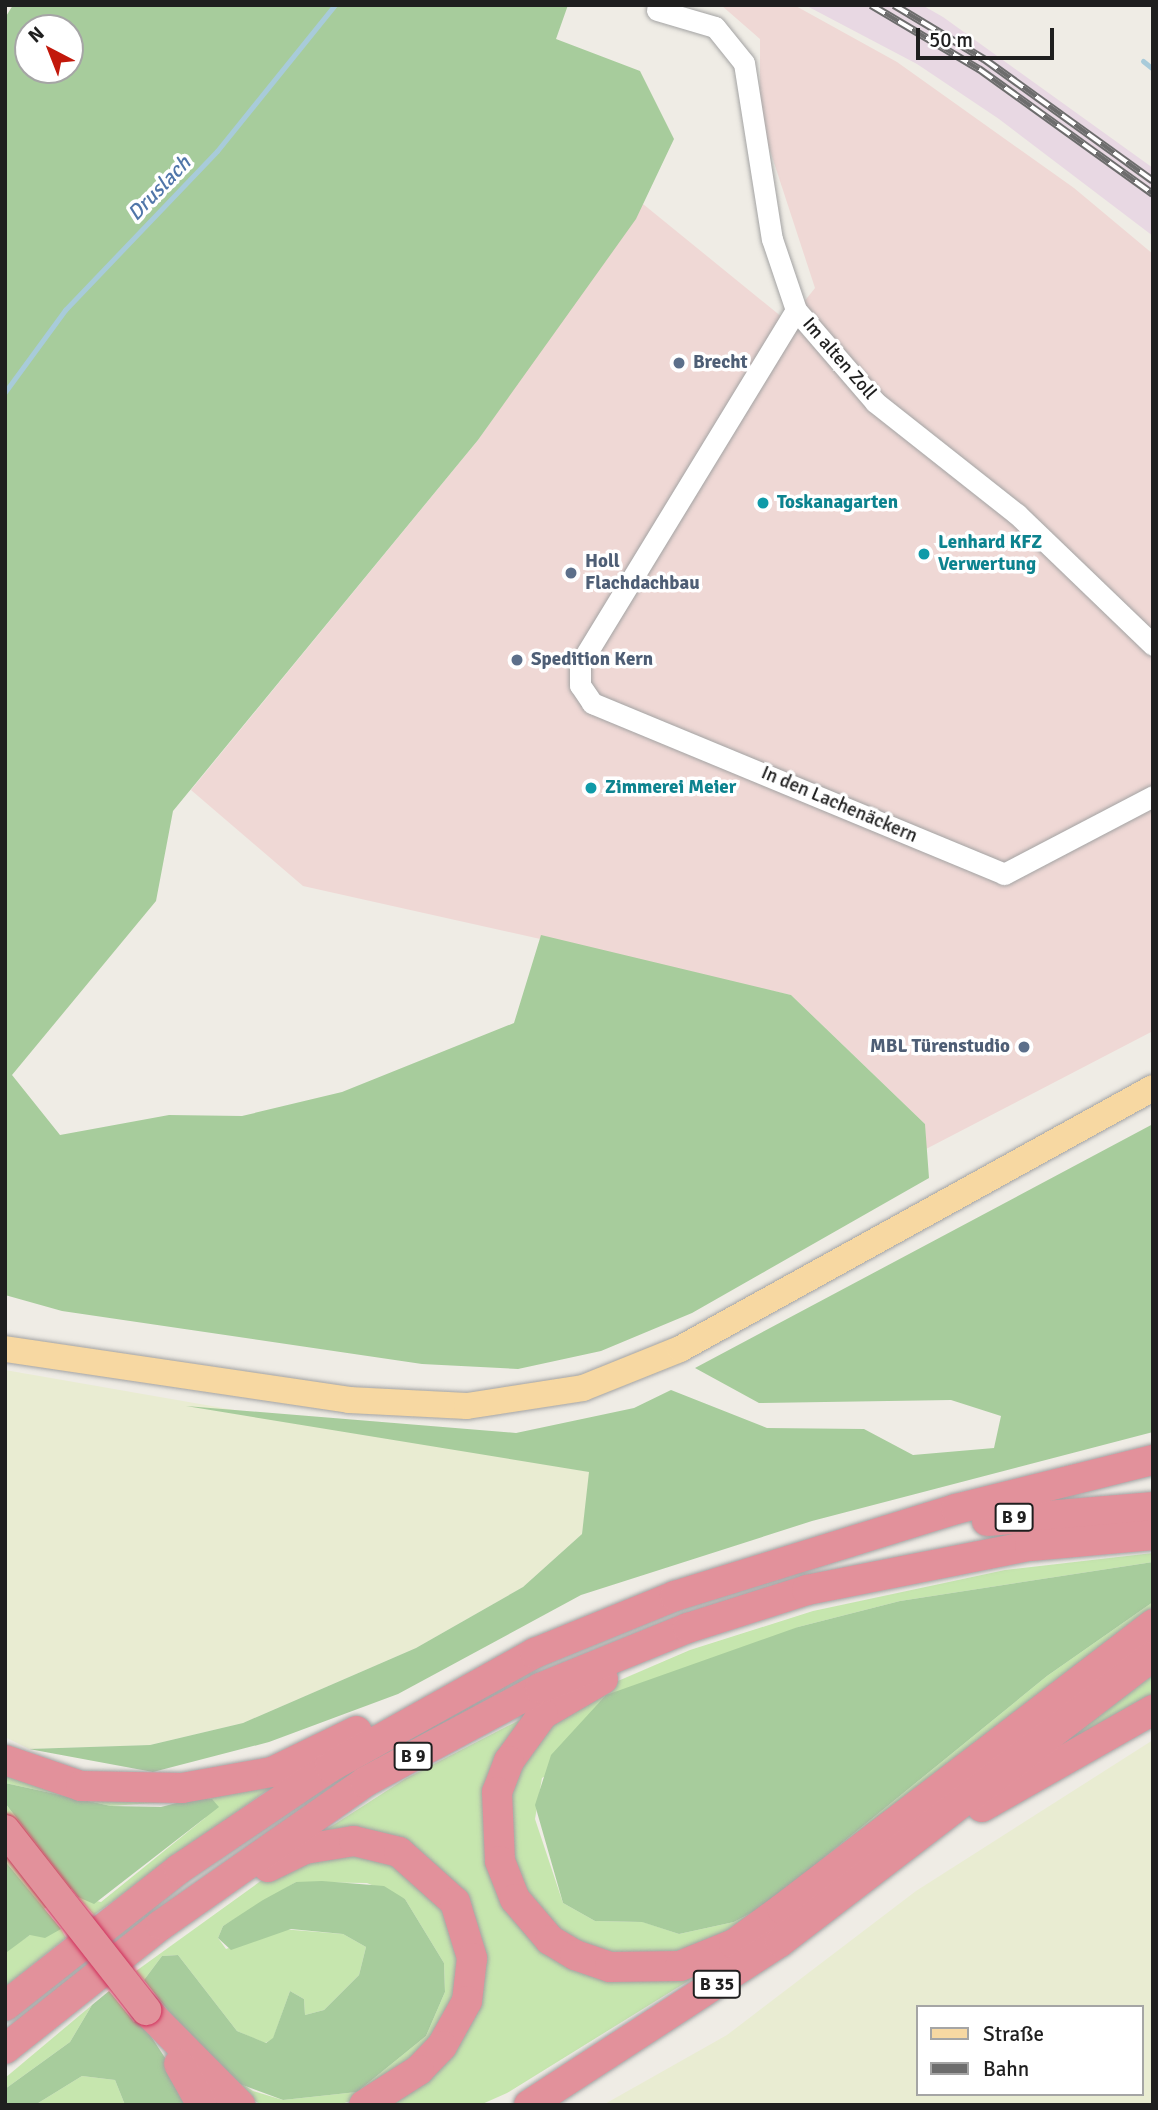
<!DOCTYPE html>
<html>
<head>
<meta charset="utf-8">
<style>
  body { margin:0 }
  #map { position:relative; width:1158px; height:2110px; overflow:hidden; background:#efece5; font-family:Signika,sans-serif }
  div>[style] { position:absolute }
  .commercial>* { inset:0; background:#efd8d5 }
  .industrial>* { inset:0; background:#e8d8e3 }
  .farmland>* { inset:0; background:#e9ecd2 }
  .grass>* { inset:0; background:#c6e6ae }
  .forest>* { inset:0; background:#a7cc9c }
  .stream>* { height:5px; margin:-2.5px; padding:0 2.5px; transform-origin:2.5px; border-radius:2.5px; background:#a8cbda }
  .roads { filter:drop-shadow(0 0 2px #a3a3a3) drop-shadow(0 0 2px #a3a3a3) }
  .minor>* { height:21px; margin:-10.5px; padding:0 10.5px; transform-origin:10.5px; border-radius:10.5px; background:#fff }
  .major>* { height:26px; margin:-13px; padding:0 13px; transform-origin:13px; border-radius:13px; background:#f7d8a2 }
  .highway>* { height:30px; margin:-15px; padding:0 15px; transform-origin:15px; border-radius:15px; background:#e2919b }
  .rail>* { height:8px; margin-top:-4px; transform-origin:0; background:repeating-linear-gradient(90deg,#fff 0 16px,#6d6d6d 0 32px); box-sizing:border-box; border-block:2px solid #6d6d6d }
  .bridges { filter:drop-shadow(0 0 2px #d12e5b) drop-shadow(0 0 2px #d12e5b) }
  .highway-bridge>* { height:30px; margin:-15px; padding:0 15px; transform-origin:15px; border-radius:15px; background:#e2919b }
  .dots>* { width:19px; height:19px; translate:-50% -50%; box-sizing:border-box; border:4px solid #fff; border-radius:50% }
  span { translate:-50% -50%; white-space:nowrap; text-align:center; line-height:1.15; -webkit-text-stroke:7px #fff; paint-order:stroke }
  .shield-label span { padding:2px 5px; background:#fff; border:2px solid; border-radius:5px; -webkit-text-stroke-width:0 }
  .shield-label { font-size:18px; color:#1f1f1f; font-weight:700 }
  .street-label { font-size:19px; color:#1f1f1f }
  .service-label { font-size:19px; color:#4e5e75; font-weight:700 }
  .left { translate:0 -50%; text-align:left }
  .right { translate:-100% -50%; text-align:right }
  .culture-label { font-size:19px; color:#0d838f; font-weight:700 }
  .water-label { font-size:21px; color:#5076a9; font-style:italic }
  .frame { position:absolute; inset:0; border:7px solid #1f1f1f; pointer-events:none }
  .legend { position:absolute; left:916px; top:2005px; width:228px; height:91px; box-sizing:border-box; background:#fff; border:2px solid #a5a5a5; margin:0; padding:9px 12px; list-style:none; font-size:21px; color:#1f1f1f }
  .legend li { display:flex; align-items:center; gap:14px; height:35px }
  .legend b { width:35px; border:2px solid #a5a5a5 }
  .north { position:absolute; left:14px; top:14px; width:70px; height:70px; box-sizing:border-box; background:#fff; border:2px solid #a5a5a5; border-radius:50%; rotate:318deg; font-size:19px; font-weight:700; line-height:28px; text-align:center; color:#1f1f1f }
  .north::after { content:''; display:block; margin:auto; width:24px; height:32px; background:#c2180b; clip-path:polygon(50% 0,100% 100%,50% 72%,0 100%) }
  .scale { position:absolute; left:916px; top:28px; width:138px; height:32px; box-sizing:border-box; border:4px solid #1f1f1f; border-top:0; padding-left:9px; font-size:21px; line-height:24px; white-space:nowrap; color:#1f1f1f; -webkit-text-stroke:5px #fff; paint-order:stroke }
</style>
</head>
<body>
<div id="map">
  <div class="commercial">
    <div style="clip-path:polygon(721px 5px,794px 5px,897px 62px,1074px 188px,1153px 254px,1153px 1031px,926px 1149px,925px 1124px,791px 995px,303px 886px,191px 790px,478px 440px,643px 204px,788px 322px,815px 288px,760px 120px,760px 39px)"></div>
  </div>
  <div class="industrial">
    <div style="clip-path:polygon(805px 5px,922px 5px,943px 17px,1153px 168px,1153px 236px,999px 119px,917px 64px)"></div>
  </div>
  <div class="farmland">
    <div style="clip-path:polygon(5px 1370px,590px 1472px,582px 1534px,523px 1587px,416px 1648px,243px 1723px,150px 1745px,29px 1749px,5px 1737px)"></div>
    <div style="clip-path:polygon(evenodd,1153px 1740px,1153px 2105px,603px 2105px,727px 2035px,916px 1891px,1153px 1740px,918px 2007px,1142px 2007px,1142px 2094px,918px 2094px,918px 2007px)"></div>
  </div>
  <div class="grass">
    <div style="clip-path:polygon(1153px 1553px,1153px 1562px,900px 1601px,798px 1627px,542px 1778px,535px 1819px,563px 1903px,595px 1921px,643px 1922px,679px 1934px,734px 1922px,766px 1905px,1047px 1676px,1153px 1602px,1153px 1613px,717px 1942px,645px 1962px,570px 1942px,516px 1881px,505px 1809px,532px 1738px,590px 1693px,690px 1650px,813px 1611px,1005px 1570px)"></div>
    <div style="clip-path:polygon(1153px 1669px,1153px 1700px,1061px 1745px)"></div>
    <div style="clip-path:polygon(533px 1713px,485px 1835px,580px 1967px,748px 1944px,507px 2093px,480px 2105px,384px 2105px,459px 2038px,459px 1893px,321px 1833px,405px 1779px)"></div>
    <div style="clip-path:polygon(5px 1775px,280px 1781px,94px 1915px,78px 1897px,101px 1902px,205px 1818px,212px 1799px,111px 1806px,5px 1783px)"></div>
    <div style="clip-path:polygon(5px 1803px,72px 1888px,68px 1893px,5px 1812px)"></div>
    <div style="clip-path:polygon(5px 1848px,49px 1905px,44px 1909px,5px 1861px)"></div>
    <div style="clip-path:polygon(338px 1849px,400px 1861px,437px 1892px,463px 1947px,458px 2005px,426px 2053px,375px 2092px,339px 2105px,261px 2105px,205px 2067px,156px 2004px,160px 2001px,207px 2060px,253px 2091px,283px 2100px,357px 2092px,426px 2036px,445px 1992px,444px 1963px,405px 1899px,367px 1883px,296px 1882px,223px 1926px,218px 1938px,226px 1949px,281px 1929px,343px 1934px,366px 1947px,359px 1975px,324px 2010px,305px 2015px,304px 1999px,290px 1991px,273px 2039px,265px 2043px,237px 2031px,178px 1955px,162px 1956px,144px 1980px,136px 1971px,276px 1870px)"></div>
    <div style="clip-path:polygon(61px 1929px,66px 1938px,5px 1987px,5px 1952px,30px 1935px)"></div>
    <div style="clip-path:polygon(92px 2005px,70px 2042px,5px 2089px,5px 2078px)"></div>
    <div style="clip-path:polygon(82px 2076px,115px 2080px,125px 2105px,35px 2105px)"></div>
  </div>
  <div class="forest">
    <div style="clip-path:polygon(evenodd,13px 5px,568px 5px,556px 39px,640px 71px,674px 139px,636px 219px,478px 440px,173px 811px,156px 901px,12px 1075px,60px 1135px,169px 1115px,242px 1116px,342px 1092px,514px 1023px,541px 935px,791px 995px,925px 1124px,929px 1178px,692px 1313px,601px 1351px,518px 1369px,422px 1364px,62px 1311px,5px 1295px,5px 18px,13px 5px,28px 28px,70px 28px,70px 70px,28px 70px,28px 28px)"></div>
    <div style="clip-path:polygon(1153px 1124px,1153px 1432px,812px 1521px,581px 1595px,398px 1694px,269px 1742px,153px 1772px,29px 1749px,150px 1745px,243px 1723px,416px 1648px,523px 1587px,582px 1534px,589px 1472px,186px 1406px,516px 1433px,634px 1408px,671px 1390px,767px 1428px,864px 1429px,913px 1455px,994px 1448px,1001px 1416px,951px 1400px,759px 1403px,695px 1368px)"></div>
    <div style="clip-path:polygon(1153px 1562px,1153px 1602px,1047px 1676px,766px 1905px,734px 1922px,679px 1934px,642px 1922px,595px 1921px,563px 1903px,535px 1805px,551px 1755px,606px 1695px,798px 1627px,900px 1601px)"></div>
    <div style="clip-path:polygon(5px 1783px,111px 1806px,161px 1807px,192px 1799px,212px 1799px,219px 1807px,94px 1904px,78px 1897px,5px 1803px)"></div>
    <div style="clip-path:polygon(5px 1861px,61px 1929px,45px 1938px,30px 1935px,7px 1952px)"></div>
    <div style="clip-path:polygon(322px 1881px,384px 1886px,405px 1899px,444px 1963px,445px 1992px,426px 2036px,357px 2092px,283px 2100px,240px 2084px,207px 2060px,144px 1980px,162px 1956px,178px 1955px,237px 2031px,266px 2043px,273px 2038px,290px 1991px,304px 1999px,305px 2015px,324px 2010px,359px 1975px,366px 1947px,343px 1934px,291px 1929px,231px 1950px,218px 1938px,223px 1926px,263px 1900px,296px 1882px)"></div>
    <div style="clip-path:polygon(109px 1991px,134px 2022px,139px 2018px,196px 2105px,125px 2105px,115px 2080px,82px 2076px,35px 2105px,5px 2105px,5px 2089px,70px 2042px,92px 2005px)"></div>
  </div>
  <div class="stream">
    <div style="left:1143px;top:61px;width:13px;rotate:39deg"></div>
    <div style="left:5px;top:392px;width:102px;rotate:-53.8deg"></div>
    <div style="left:65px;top:310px;width:220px;rotate:-46.3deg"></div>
    <div style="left:217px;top:151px;width:188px;rotate:-51.1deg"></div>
  </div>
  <div class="roads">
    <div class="minor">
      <div style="left:657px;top:10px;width:60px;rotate:16.3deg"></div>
      <div style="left:715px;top:27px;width:46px;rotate:51.1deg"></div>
      <div style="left:744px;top:63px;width:178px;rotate:81deg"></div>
      <div style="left:772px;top:239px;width:75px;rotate:71.3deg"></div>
      <div style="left:796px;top:310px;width:121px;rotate:49.3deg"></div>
      <div style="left:875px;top:402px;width:181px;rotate:38.3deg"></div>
      <div style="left:1017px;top:514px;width:189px;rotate:43.9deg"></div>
      <div style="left:796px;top:310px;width:415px;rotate:121.4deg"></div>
      <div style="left:580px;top:664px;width:21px;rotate:90deg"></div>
      <div style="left:580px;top:685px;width:22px;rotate:56deg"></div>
      <div style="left:592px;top:703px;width:446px;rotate:22.5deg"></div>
      <div style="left:1004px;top:874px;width:168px;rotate:-27.6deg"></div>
    </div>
    <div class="major">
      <div style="left:5px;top:1349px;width:348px;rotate:8.4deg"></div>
      <div style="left:349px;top:1400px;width:118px;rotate:2.9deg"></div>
      <div style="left:467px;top:1406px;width:117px;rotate:-8.8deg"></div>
      <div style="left:583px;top:1388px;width:105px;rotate:-21.9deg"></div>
      <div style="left:680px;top:1349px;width:540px;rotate:-28.89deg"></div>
    </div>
    <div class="highway">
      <div style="left:987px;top:1521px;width:167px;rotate:-4.8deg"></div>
      <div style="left:603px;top:1679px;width:69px;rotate:149.7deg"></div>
      <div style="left:543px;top:1714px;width:58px;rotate:125.9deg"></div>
      <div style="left:509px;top:1761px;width:33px;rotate:111deg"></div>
      <div style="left:497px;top:1792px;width:69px;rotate:87.5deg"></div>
      <div style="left:500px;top:1861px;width:41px;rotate:68.5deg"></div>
      <div style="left:515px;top:1899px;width:54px;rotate:49.5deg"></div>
      <div style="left:550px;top:1940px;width:29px;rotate:31deg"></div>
      <div style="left:575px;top:1955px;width:37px;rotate:19deg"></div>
      <div style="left:610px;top:1967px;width:70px;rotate:-0.8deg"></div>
      <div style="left:680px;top:1966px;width:58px;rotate:-22.2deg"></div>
      <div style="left:734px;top:1944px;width:59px;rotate:-36.1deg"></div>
      <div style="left:782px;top:1909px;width:468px;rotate:-37.5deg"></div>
      <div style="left:5px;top:1760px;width:80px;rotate:18.9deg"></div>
      <div style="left:81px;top:1786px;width:101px;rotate:1.1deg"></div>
      <div style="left:182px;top:1788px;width:91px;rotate:-10.1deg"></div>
      <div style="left:272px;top:1772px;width:94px;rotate:-25.8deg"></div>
      <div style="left:982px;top:1807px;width:197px;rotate:-29.6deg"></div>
      <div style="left:268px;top:1867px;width:41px;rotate:-25.9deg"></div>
      <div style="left:305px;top:1849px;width:50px;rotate:-9.3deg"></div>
      <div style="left:354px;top:1841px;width:46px;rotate:13.7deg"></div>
      <div style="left:399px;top:1852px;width:75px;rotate:41.8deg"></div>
      <div style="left:455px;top:1902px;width:59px;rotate:73.1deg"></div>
      <div style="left:472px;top:1958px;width:43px;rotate:96.6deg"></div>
      <div style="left:467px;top:2001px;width:51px;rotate:119.1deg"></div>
      <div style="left:442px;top:2046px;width:33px;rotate:134deg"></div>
      <div style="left:419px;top:2070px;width:65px;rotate:147.5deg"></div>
      <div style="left:5px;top:2006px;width:221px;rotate:-38.2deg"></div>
      <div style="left:179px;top:1869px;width:182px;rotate:-34deg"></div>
      <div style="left:330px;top:1767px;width:235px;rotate:-29.1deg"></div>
      <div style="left:535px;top:1653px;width:151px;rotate:-22.2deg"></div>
      <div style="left:675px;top:1596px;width:294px;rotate:-17.2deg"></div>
      <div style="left:956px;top:1509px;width:203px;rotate:-14deg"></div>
      <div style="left:146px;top:2010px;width:134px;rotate:45.3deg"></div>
      <div style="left:5px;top:2049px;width:199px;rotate:-38.5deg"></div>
      <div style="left:161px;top:1925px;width:249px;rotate:-35deg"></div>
      <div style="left:365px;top:1782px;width:199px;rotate:-28.2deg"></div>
      <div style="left:540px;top:1688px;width:160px;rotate:-22.1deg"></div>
      <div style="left:688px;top:1628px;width:125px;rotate:-17.7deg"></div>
      <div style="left:807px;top:1590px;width:227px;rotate:-11.2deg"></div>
      <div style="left:1030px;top:1546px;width:123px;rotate:-5.1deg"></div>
      <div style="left:179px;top:2064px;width:47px;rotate:60.7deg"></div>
      <div style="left:529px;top:2105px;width:299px;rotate:-33deg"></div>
      <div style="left:780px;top:1942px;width:470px;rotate:-37.5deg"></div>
    </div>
  </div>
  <div class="rail">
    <div style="left:871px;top:5px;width:126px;rotate:30.7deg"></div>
    <div style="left:979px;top:69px;width:214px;rotate:35.7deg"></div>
    <div style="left:894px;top:5px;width:105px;rotate:31deg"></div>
    <div style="left:984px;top:59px;width:208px;rotate:35.8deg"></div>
  </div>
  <div class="bridges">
    <div class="highway-bridge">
      <div style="left:5px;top:1830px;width:229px;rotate:51.9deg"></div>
    </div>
  </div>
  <div class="dots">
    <div style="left:679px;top:363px;background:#5c6f8a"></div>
    <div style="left:763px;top:503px;background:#0f9aa8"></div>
    <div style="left:924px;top:554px;background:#0f9aa8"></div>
    <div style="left:571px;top:573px;background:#5c6f8a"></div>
    <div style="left:517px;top:660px;background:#5c6f8a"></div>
    <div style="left:591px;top:788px;background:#0f9aa8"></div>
    <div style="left:1024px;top:1047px;background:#5c6f8a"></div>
  </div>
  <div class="shield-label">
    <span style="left:1014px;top:1517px">B 9</span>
    <span style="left:413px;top:1756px">B 9</span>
    <span style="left:717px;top:1984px">B 35</span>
  </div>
  <div class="street-label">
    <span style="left:839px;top:359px;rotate:49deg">Im alten Zoll</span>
    <span style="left:839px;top:805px;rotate:23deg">In den Lachenäckern</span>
  </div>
  <div class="service-label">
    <span class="left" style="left:693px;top:363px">Brecht</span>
    <span class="left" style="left:585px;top:573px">Holl<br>Flachdachbau</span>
    <span class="left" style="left:531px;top:660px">Spedition Kern</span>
    <span class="right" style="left:1010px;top:1047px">MBL Türenstudio</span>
  </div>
  <div class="culture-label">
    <span class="left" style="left:777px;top:503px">Toskanagarten</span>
    <span class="left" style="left:938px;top:554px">Lenhard KFZ<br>Verwertung</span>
    <span class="left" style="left:605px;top:788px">Zimmerei Meier</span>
  </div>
  <div class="water-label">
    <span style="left:159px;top:188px;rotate:-46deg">Druslach</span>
  </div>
  <div class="frame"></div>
  <ul class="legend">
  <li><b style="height:9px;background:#f7d8a2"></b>Straße</li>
  <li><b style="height:9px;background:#6d6d6d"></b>Bahn</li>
  </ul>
  <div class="north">N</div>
  <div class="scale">50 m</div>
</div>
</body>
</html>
